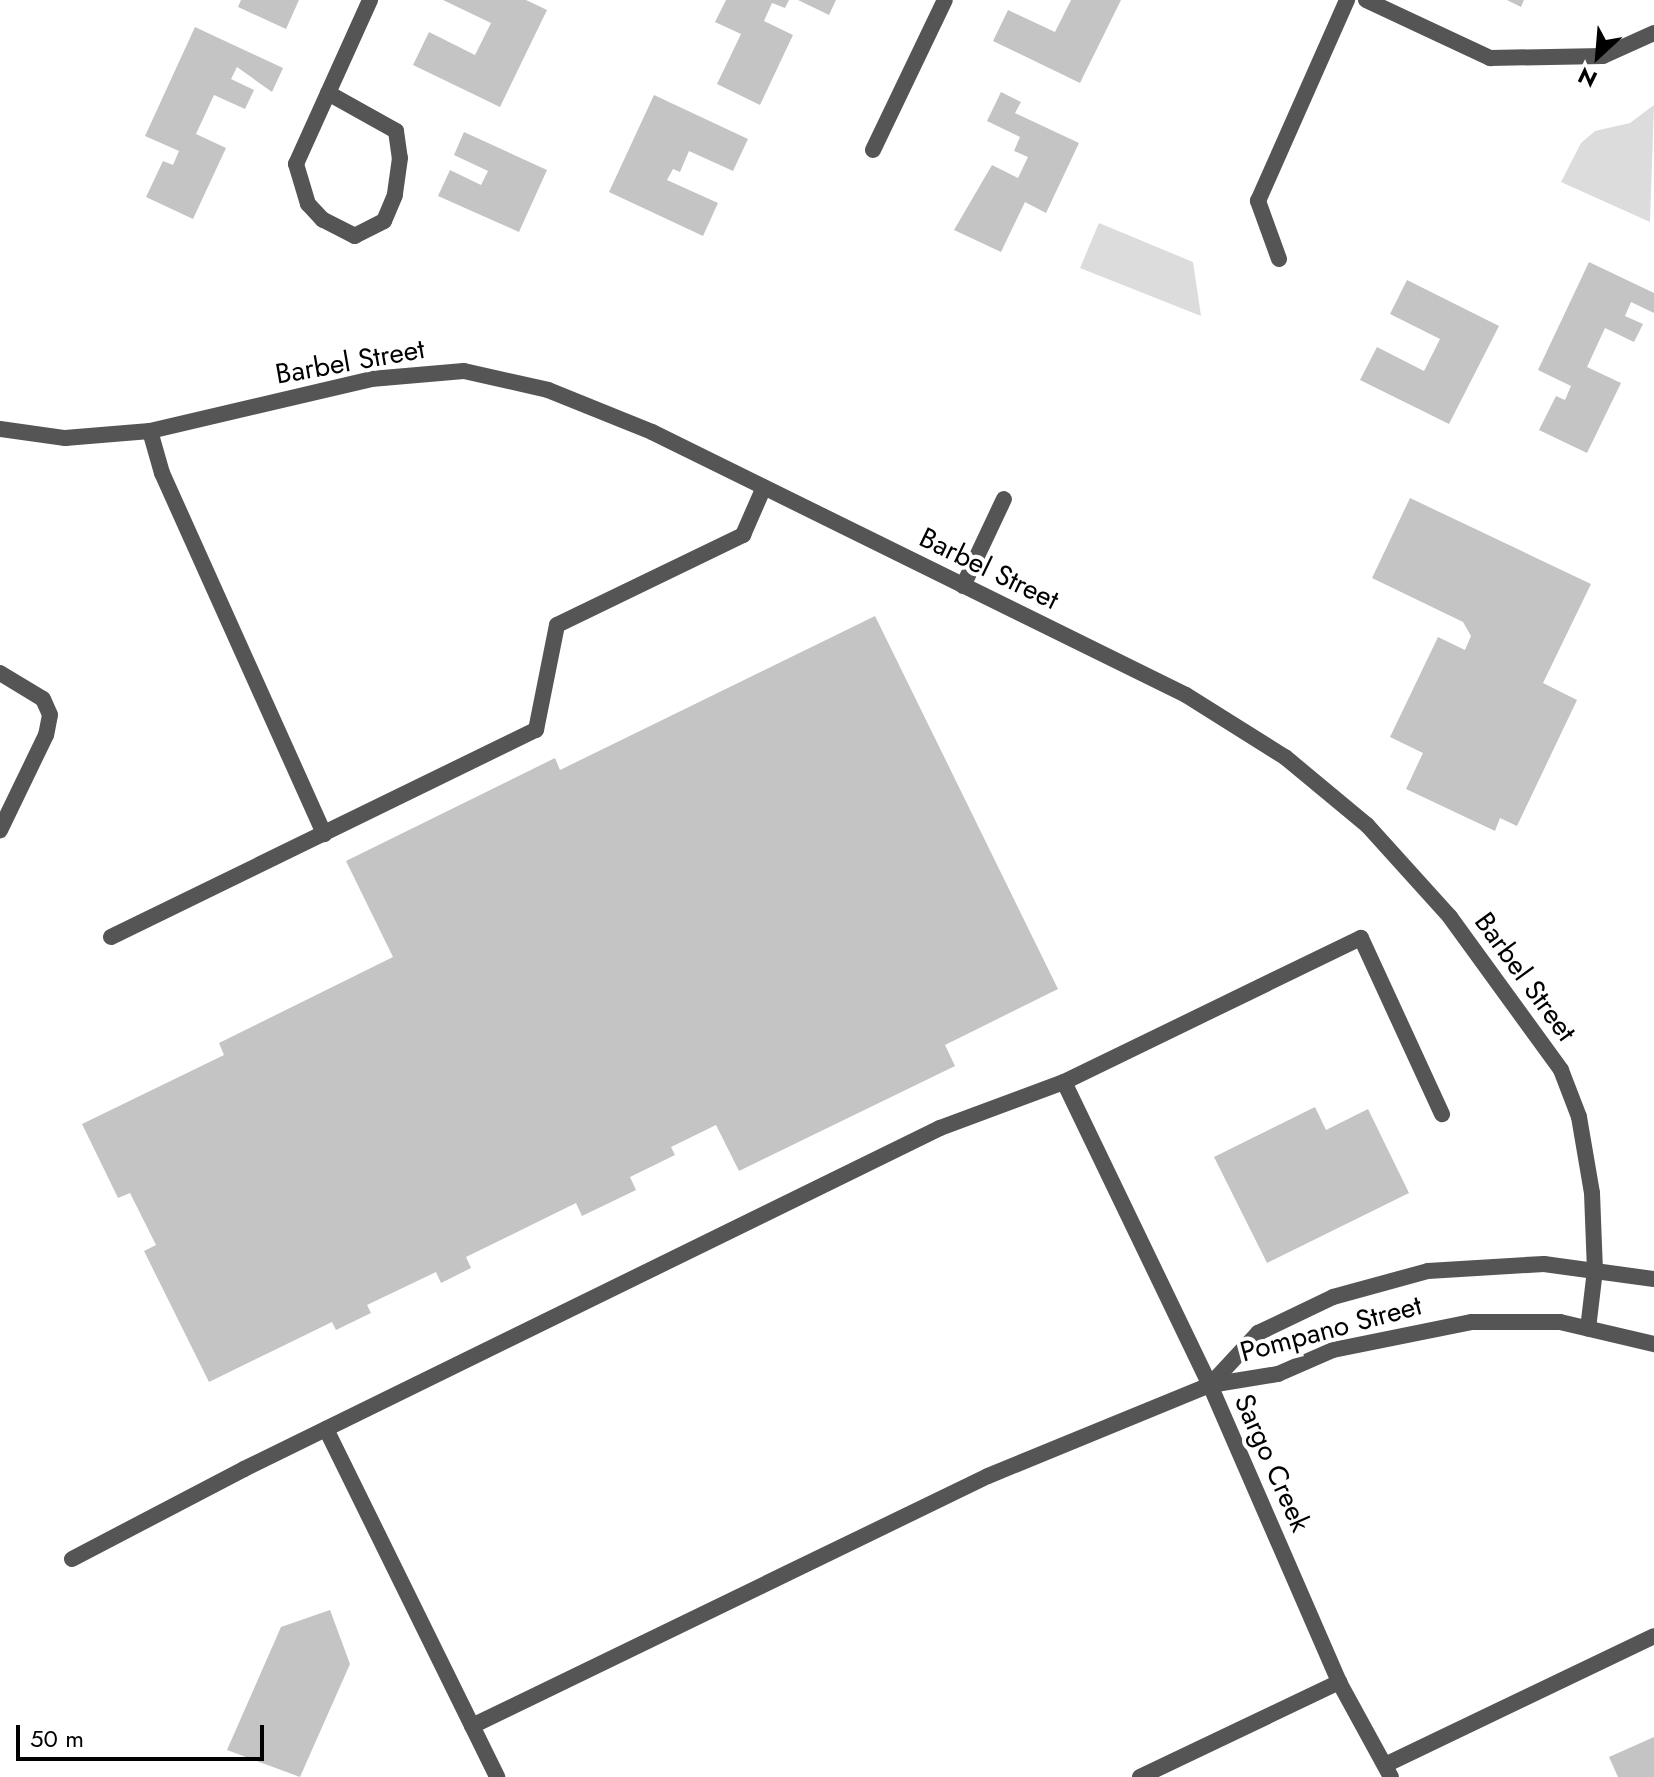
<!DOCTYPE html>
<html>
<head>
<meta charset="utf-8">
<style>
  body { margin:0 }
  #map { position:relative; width:1654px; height:1777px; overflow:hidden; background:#fff; font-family:Jost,sans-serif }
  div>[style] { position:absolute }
  .green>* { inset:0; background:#dcdcdc }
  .building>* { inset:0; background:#c4c4c4 }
  .service>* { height:16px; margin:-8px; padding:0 8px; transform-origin:8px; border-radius:8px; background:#555 }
  .minor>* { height:16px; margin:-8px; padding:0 8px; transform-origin:8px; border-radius:8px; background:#555 }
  span { translate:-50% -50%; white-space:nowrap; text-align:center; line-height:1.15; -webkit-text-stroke:8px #fff; paint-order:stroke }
  .street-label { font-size:28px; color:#000 }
  .north { position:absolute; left:1558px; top:16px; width:80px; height:80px; -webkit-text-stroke:6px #fff; paint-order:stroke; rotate:206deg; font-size:22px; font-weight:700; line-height:32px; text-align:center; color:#000 }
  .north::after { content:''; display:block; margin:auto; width:28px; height:36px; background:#000; clip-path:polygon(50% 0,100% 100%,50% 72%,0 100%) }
  .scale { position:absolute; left:16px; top:1725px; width:248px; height:36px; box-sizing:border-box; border:4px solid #000; border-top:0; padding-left:10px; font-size:24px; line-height:28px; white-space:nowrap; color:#000; -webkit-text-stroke:6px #fff; paint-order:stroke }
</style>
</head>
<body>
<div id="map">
  <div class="green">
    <div style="clip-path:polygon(1654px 105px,1650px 222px,1561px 182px,1581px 143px,1595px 131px,1630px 123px)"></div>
    <div style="clip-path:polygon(1099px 223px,1193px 262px,1201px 316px,1080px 268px)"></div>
  </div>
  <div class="building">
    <div style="clip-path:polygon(241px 0,299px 0,286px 29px,238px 7px)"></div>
    <div style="clip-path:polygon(443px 0,526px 0,547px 10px,500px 107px,413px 65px,429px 32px,475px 55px,491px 23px)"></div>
    <div style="clip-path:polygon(726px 0,789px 0,785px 8px,772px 3px,764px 21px,793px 35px,760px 105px,717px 84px,741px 34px,715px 22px)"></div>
    <div style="clip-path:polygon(798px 0,836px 0,829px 15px)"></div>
    <div style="clip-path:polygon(1071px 0,1121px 0,1080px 83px,993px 41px,1008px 10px,1055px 32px)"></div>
    <div style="clip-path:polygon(1507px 0,1524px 0,1521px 7px)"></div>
    <div style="clip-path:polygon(195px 27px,283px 68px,272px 92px,237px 67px,231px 79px,254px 90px,245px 109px,214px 95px,196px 134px,226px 148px,193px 219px,146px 197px,163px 161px,173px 165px,179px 151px,145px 136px)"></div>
    <div style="clip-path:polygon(1001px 92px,1021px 102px,1015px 113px,1079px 143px,1046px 213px,1025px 202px,1001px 252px,954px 230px,992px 165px,1018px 178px,1028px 157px,1014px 151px,1020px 137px,987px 121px)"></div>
    <div style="clip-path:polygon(654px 95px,748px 139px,733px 171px,689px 151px,680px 172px,673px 169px,667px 180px,718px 203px,703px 236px,609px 192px)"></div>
    <div style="clip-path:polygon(464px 132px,547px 170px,519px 232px,438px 196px,450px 170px,481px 185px,488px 171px,454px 155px)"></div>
    <div style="clip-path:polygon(1589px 262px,1654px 293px,1654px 313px,1631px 302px,1625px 316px,1643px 324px,1634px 342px,1605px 328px,1587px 367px,1621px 383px,1587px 453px,1539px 430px,1556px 396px,1565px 400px,1571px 386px,1538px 370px)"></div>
    <div style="clip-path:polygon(1407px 280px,1499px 326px,1449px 424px,1360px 380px,1377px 347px,1424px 371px,1440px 339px,1390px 314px)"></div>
    <div style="clip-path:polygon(1410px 498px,1591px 584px,1543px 683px,1577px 700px,1517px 826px,1500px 818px,1495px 831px,1406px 789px,1423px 753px,1390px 737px,1438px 637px,1465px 650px,1471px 636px,1463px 622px,1372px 578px)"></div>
    <div style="clip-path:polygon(875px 616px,1058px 989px,945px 1045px,955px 1066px,739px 1171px,716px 1125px,671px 1147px,675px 1155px,630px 1177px,636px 1190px,582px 1216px,576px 1203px,466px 1257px,471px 1268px,441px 1283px,436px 1272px,367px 1305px,371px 1313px,336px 1330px,332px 1322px,209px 1382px,144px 1251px,156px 1245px,130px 1193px,118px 1198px,82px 1124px,224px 1055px,219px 1043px,393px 957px,346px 861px,555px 758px,560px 770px)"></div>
    <div style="clip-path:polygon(1315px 1107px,1326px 1130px,1368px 1109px,1409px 1193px,1267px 1263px,1214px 1157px)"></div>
    <div style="clip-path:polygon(330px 1610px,350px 1664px,300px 1777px,227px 1750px,281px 1627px)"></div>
    <div style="clip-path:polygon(1654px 1737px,1654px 1777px,1618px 1777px,1609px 1757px)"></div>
  </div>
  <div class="service">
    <div style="left:150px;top:431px;width:44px;rotate:74.1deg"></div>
    <div style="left:162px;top:473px;width:396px;rotate:65.8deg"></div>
    <div style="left:963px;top:586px;width:96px;rotate:-64.8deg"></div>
    <div style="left:0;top:673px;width:50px;rotate:31.2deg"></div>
    <div style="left:43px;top:699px;width:17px;rotate:66deg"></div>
    <div style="left:50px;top:715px;width:20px;rotate:101deg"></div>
    <div style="left:46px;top:735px;width:106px;rotate:115.8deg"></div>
    <div style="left:111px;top:937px;width:473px;rotate:-26deg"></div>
    <div style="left:536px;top:730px;width:107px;rotate:-78.7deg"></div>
    <div style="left:557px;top:625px;width:207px;rotate:-25.8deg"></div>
    <div style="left:743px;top:535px;width:52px;rotate:-66.4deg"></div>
    <div style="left:326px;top:1429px;width:388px;rotate:63.8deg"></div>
    <div style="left:72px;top:1559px;width:194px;rotate:-27.6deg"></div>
    <div style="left:244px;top:1469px;width:775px;rotate:-26.1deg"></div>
    <div style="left:940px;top:1128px;width:132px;rotate:-20.4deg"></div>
    <div style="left:1064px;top:1082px;width:330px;rotate:-25.9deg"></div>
    <div style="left:1361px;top:938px;width:194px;rotate:65.3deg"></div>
    <div style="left:472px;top:1726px;width:573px;rotate:-25.85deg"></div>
    <div style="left:988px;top:1476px;width:240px;rotate:-22.3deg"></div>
    <div style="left:1385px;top:1765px;width:298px;rotate:-25.6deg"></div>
    <div style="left:1140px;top:1777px;width:221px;rotate:-25.5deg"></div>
  </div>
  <div class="minor">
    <div style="left:1366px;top:0;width:137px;rotate:25.1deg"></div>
    <div style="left:1490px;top:58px;width:113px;rotate:-1deg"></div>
    <div style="left:1603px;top:56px;width:56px;rotate:-24.3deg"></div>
    <div style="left:328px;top:93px;width:78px;rotate:29.2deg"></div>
    <div style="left:396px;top:131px;width:27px;rotate:82deg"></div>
    <div style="left:400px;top:158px;width:37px;rotate:98deg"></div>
    <div style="left:395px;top:195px;width:28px;rotate:113deg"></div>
    <div style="left:384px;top:221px;width:33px;rotate:153deg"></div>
    <div style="left:355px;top:236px;width:36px;rotate:-153deg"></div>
    <div style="left:323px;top:220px;width:22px;rotate:-133deg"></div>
    <div style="left:308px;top:204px;width:42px;rotate:-106.7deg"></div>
    <div style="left:296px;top:164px;width:180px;rotate:-65.7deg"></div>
    <div style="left:873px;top:150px;width:166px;rotate:-64.4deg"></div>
    <div style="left:1279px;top:259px;width:62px;rotate:-109.9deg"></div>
    <div style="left:1258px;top:201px;width:220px;rotate:-66.1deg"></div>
    <div style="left:0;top:429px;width:66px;rotate:7.9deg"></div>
    <div style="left:65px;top:438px;width:85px;rotate:-4.7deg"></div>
    <div style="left:150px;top:431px;width:227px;rotate:-13.2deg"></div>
    <div style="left:371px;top:379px;width:93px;rotate:-4.9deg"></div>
    <div style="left:464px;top:371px;width:86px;rotate:12.7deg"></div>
    <div style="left:548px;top:390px;width:112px;rotate:22deg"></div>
    <div style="left:652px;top:432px;width:595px;rotate:26.22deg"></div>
    <div style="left:1186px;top:695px;width:117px;rotate:32.1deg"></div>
    <div style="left:1285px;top:757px;width:107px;rotate:39.7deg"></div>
    <div style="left:1367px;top:825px;width:124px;rotate:47.9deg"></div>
    <div style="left:1450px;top:917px;width:189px;rotate:54deg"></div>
    <div style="left:1561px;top:1070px;width:50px;rotate:69deg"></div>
    <div style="left:1579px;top:1117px;width:77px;rotate:80.3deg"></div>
    <div style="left:1592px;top:1193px;width:77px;rotate:87.8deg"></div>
    <div style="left:1595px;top:1270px;width:59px;rotate:96.8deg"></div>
    <div style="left:1064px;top:1082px;width:336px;rotate:64.3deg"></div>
    <div style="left:1210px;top:1385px;width:324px;rotate:66.5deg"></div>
    <div style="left:1339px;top:1682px;width:108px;rotate:61.3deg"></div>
    <div style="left:1210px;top:1385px;width:71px;rotate:-47.3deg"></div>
    <div style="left:1258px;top:1333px;width:83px;rotate:-25.6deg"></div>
    <div style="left:1333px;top:1297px;width:98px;rotate:-15.3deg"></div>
    <div style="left:1428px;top:1271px;width:116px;rotate:-3.5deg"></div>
    <div style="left:1544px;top:1264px;width:111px;rotate:7.8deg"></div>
    <div style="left:1210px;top:1385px;width:69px;rotate:-9.2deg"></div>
    <div style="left:1278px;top:1374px;width:60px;rotate:-23.6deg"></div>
    <div style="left:1333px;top:1350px;width:142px;rotate:-11.4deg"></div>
    <div style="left:1472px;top:1322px;width:88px"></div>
    <div style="left:1560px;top:1322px;width:97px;rotate:13.2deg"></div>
  </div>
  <div class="street-label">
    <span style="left:350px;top:362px;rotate:-10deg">Barbel Street</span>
    <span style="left:989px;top:569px;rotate:26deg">Barbel Street</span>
    <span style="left:1525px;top:977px;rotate:54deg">Barbel Street</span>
    <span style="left:1331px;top:1329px;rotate:-15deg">Pompano Street</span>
    <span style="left:1272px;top:1463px;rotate:66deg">Sargo Creek</span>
  </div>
  <div class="north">N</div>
  <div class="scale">50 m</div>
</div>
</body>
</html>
